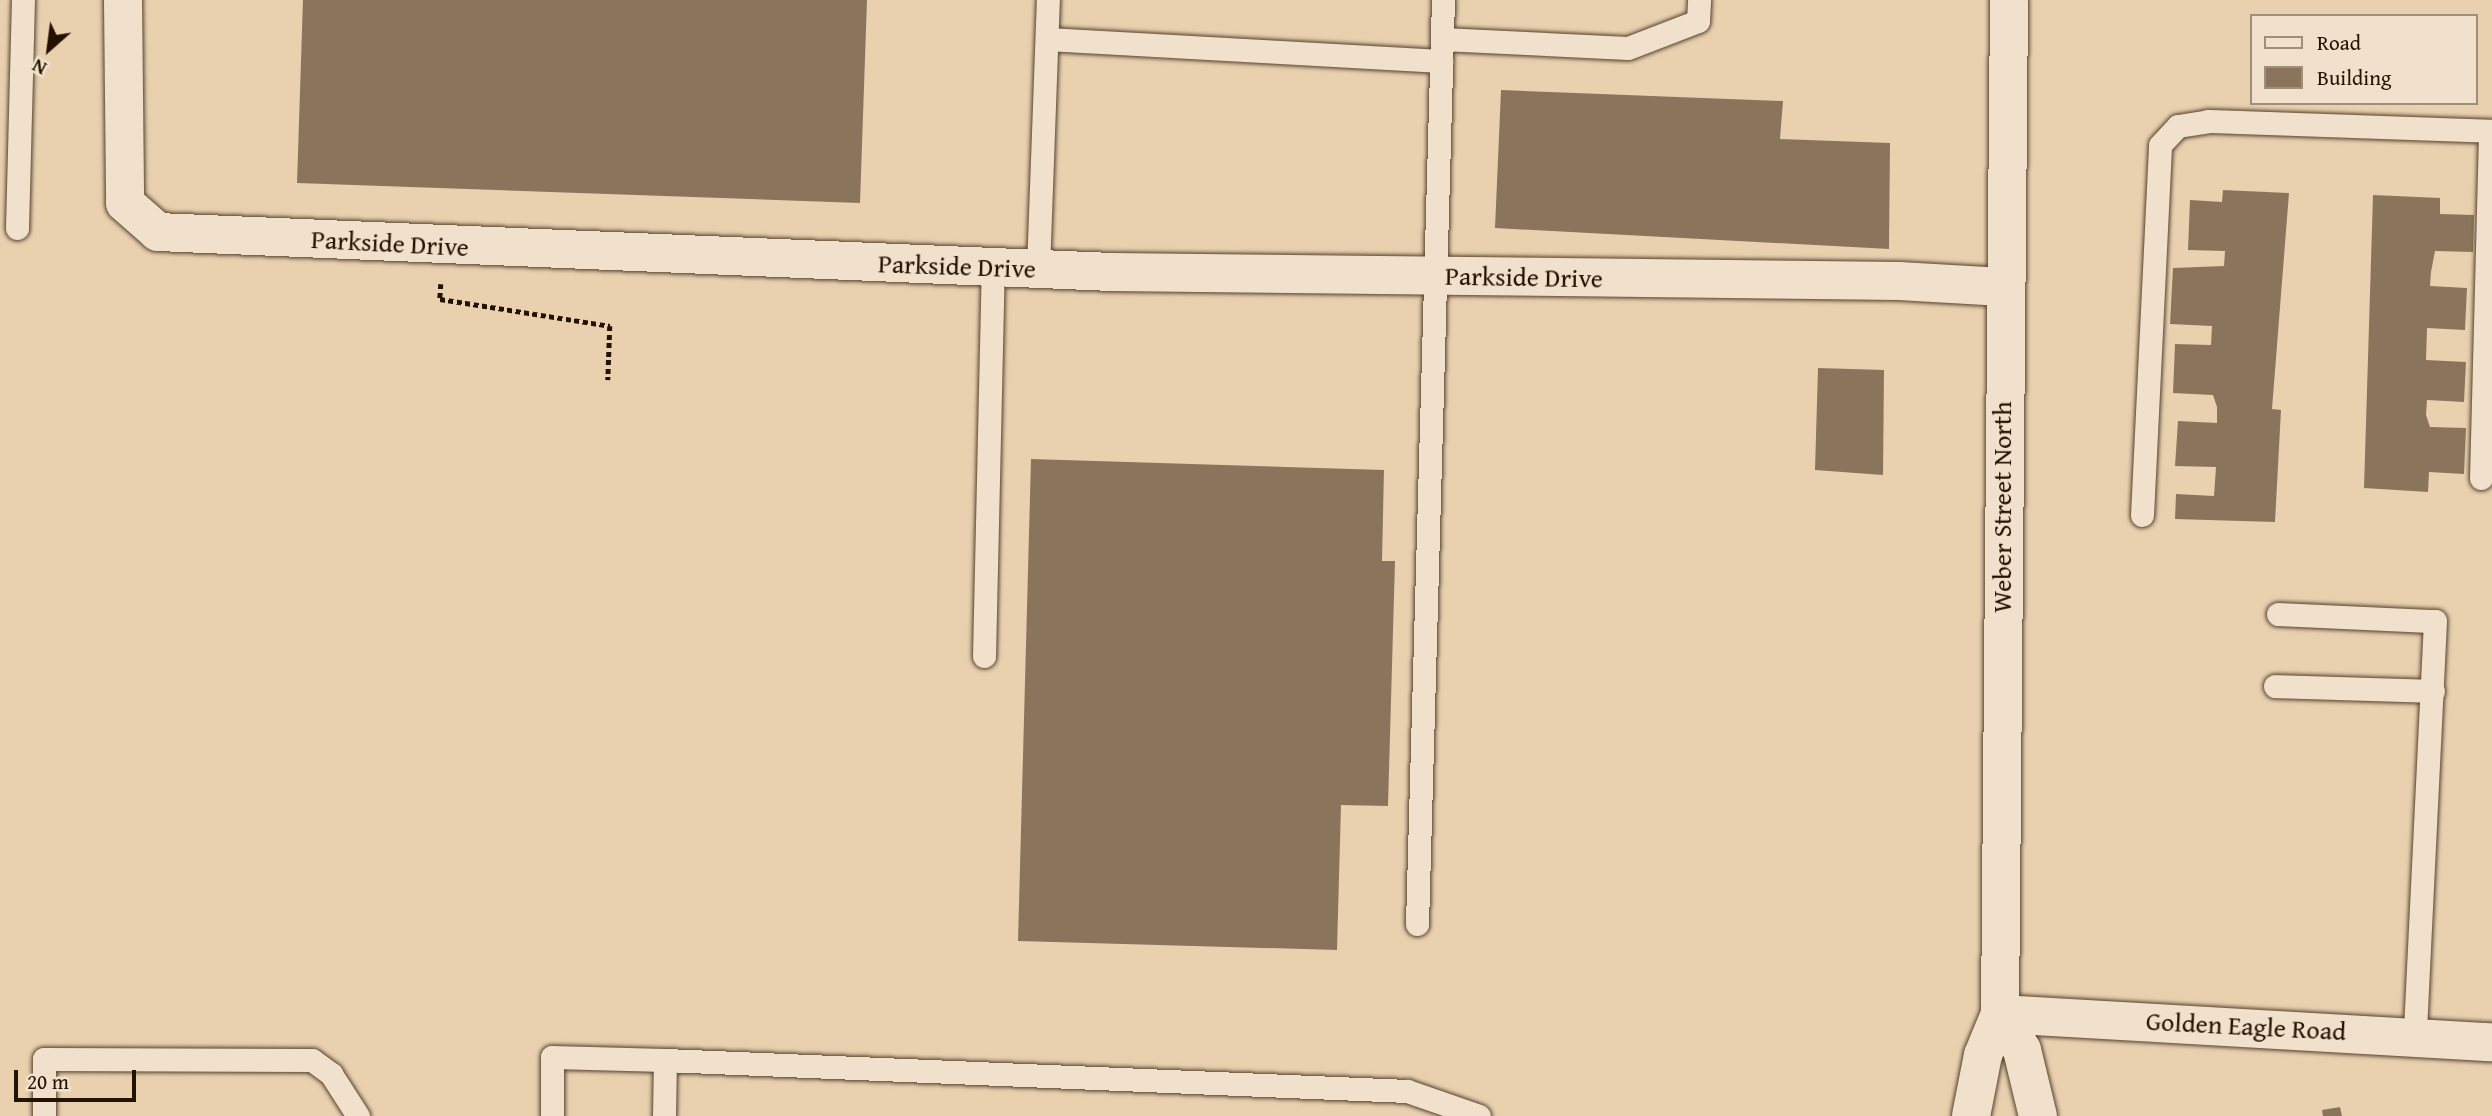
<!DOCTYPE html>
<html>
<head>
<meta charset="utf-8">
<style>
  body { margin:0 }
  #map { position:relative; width:2492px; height:1116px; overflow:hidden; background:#e9d1b0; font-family:"Gentium Book Plus",serif }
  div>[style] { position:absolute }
  .building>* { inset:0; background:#8a755c }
  .path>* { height:4.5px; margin-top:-2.25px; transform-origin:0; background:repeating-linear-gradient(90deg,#241200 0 5px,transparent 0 8.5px) }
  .roads { filter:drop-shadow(0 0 2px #55422c) drop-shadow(0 0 2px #55422c) }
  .service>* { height:23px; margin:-11.5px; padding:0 11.5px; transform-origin:11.5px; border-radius:11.5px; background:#f1e1cc }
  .minor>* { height:38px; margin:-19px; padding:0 19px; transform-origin:19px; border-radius:19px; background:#f1e1cc }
  .tertiary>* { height:38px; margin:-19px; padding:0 19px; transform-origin:19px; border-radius:19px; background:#f1e1cc }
  .secondary>* { height:38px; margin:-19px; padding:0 19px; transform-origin:19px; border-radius:19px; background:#f1e1cc }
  span { translate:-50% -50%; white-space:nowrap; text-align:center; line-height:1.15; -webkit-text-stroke:5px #f1e1cc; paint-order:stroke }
  .street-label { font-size:26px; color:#241200 }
  .legend { position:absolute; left:2250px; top:14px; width:228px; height:91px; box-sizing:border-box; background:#f1e1cc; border:2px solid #9f8e7a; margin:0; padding:9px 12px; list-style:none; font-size:21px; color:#241200 }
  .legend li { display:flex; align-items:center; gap:14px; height:35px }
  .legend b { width:35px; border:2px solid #9f8e7a }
  .north { position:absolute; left:14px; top:14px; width:70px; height:70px; -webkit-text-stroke:5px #f1e1cc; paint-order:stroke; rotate:208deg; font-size:19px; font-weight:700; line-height:28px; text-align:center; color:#241200 }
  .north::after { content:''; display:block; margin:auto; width:24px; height:32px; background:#241200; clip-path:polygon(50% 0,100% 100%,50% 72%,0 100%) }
  .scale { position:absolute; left:14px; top:1070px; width:122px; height:32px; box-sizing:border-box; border:4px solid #241200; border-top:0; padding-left:9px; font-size:21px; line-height:24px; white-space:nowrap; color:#241200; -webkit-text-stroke:5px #f1e1cc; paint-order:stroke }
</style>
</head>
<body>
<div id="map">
  <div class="building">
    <div style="clip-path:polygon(303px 0,867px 0,860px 203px,297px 183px)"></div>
    <div style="clip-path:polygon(1501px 90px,1783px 101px,1780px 139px,1890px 143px,1889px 249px,1495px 228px)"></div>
    <div style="clip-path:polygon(2223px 190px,2289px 193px,2272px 409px,2281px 410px,2275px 522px,2175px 519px,2176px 494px,2214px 496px,2216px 467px,2175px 466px,2178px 421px,2217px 423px,2217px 407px,2213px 395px,2173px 393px,2175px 344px,2211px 345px,2212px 326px,2170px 324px,2173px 268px,2224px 266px,2225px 251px,2188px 250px,2190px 200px,2222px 202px)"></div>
    <div style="clip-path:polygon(2373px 195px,2440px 198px,2440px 214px,2474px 215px,2473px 252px,2435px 251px,2431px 272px,2430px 286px,2467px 288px,2465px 330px,2427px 328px,2426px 360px,2466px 362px,2464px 402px,2427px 400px,2426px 415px,2430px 427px,2466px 428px,2464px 474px,2429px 472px,2428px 492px,2364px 488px)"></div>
    <div style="clip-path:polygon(1818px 368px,1884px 370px,1883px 475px,1815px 470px)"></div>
    <div style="clip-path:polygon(1031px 459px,1384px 470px,1382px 561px,1395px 561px,1388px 806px,1341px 805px,1337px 950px,1018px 941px)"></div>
    <div style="clip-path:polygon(2340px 1107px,2342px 1116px,2323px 1116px,2322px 1110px)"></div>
  </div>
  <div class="path">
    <div style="left:441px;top:284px;width:15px;rotate:94deg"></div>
    <div style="left:440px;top:299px;width:172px;rotate:9deg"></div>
    <div style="left:610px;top:326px;width:54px;rotate:92.1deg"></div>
  </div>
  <div class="roads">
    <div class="service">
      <div style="left:1047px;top:39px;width:395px;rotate:3.2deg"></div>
      <div style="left:1442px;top:39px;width:186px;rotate:2.8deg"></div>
      <div style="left:1628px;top:48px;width:75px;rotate:-21.1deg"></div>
      <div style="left:1698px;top:21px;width:21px;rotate:-87deg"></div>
      <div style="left:17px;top:228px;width:228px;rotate:-88.5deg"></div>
      <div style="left:1038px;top:269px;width:269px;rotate:-87.9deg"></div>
      <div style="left:2481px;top:478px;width:347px;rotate:-88.5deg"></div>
      <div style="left:2142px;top:515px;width:370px;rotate:-87.2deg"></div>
      <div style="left:2160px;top:145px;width:26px;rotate:-47deg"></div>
      <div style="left:2178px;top:126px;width:30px;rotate:-9deg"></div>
      <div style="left:2208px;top:121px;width:284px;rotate:2deg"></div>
      <div style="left:2278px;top:614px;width:157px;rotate:2.6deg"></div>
      <div style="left:2435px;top:621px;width:416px;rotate:92.8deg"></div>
      <div style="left:984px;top:656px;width:390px;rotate:-88.7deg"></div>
      <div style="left:2275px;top:686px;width:158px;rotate:1.8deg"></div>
      <div style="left:1417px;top:924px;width:924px;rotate:-88.39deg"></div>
      <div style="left:44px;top:1116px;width:57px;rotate:-90deg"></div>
      <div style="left:44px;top:1059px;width:268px;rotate:0.2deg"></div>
      <div style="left:312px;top:1060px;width:24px;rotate:36deg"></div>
      <div style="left:331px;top:1074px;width:50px;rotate:57.3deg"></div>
      <div style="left:552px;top:1116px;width:59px;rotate:-90deg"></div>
      <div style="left:552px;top:1057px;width:113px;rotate:1.5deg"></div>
      <div style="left:664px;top:1116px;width:56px;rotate:-89deg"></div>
      <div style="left:665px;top:1060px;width:743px;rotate:2.39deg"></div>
      <div style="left:1407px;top:1091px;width:76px;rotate:19.1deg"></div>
    </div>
    <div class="minor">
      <div style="left:123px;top:0;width:203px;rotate:89.4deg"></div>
      <div style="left:125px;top:203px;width:44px;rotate:41.3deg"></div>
      <div style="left:158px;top:232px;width:954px;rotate:2.4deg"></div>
      <div style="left:1111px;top:272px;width:788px;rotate:0.65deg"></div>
      <div style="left:1899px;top:281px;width:104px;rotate:3.3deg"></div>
    </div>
    <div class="tertiary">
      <div style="left:2000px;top:1014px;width:493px;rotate:3.3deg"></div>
    </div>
    <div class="secondary">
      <div style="left:2000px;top:1014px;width:42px;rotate:58.6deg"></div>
      <div style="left:2022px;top:1050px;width:68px;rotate:76.4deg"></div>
      <div style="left:1971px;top:1116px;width:62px;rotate:-78.9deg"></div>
      <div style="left:1983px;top:1055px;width:44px;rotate:-67.5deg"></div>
      <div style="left:2000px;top:1014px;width:1014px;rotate:-89.49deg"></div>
    </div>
  </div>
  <div class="street-label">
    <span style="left:390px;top:243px;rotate:3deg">Parkside Drive</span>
    <span style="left:957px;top:266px;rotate:2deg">Parkside Drive</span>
    <span style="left:1524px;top:277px;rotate:1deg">Parkside Drive</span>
    <span style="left:2002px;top:507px;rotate:-90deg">Weber Street North</span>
    <span style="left:2246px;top:1026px;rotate:3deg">Golden Eagle Road</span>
  </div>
  <ul class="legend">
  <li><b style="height:9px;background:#f1e1cc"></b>Road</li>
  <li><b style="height:19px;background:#8a755c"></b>Building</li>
  </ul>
  <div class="north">N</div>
  <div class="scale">20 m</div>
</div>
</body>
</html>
